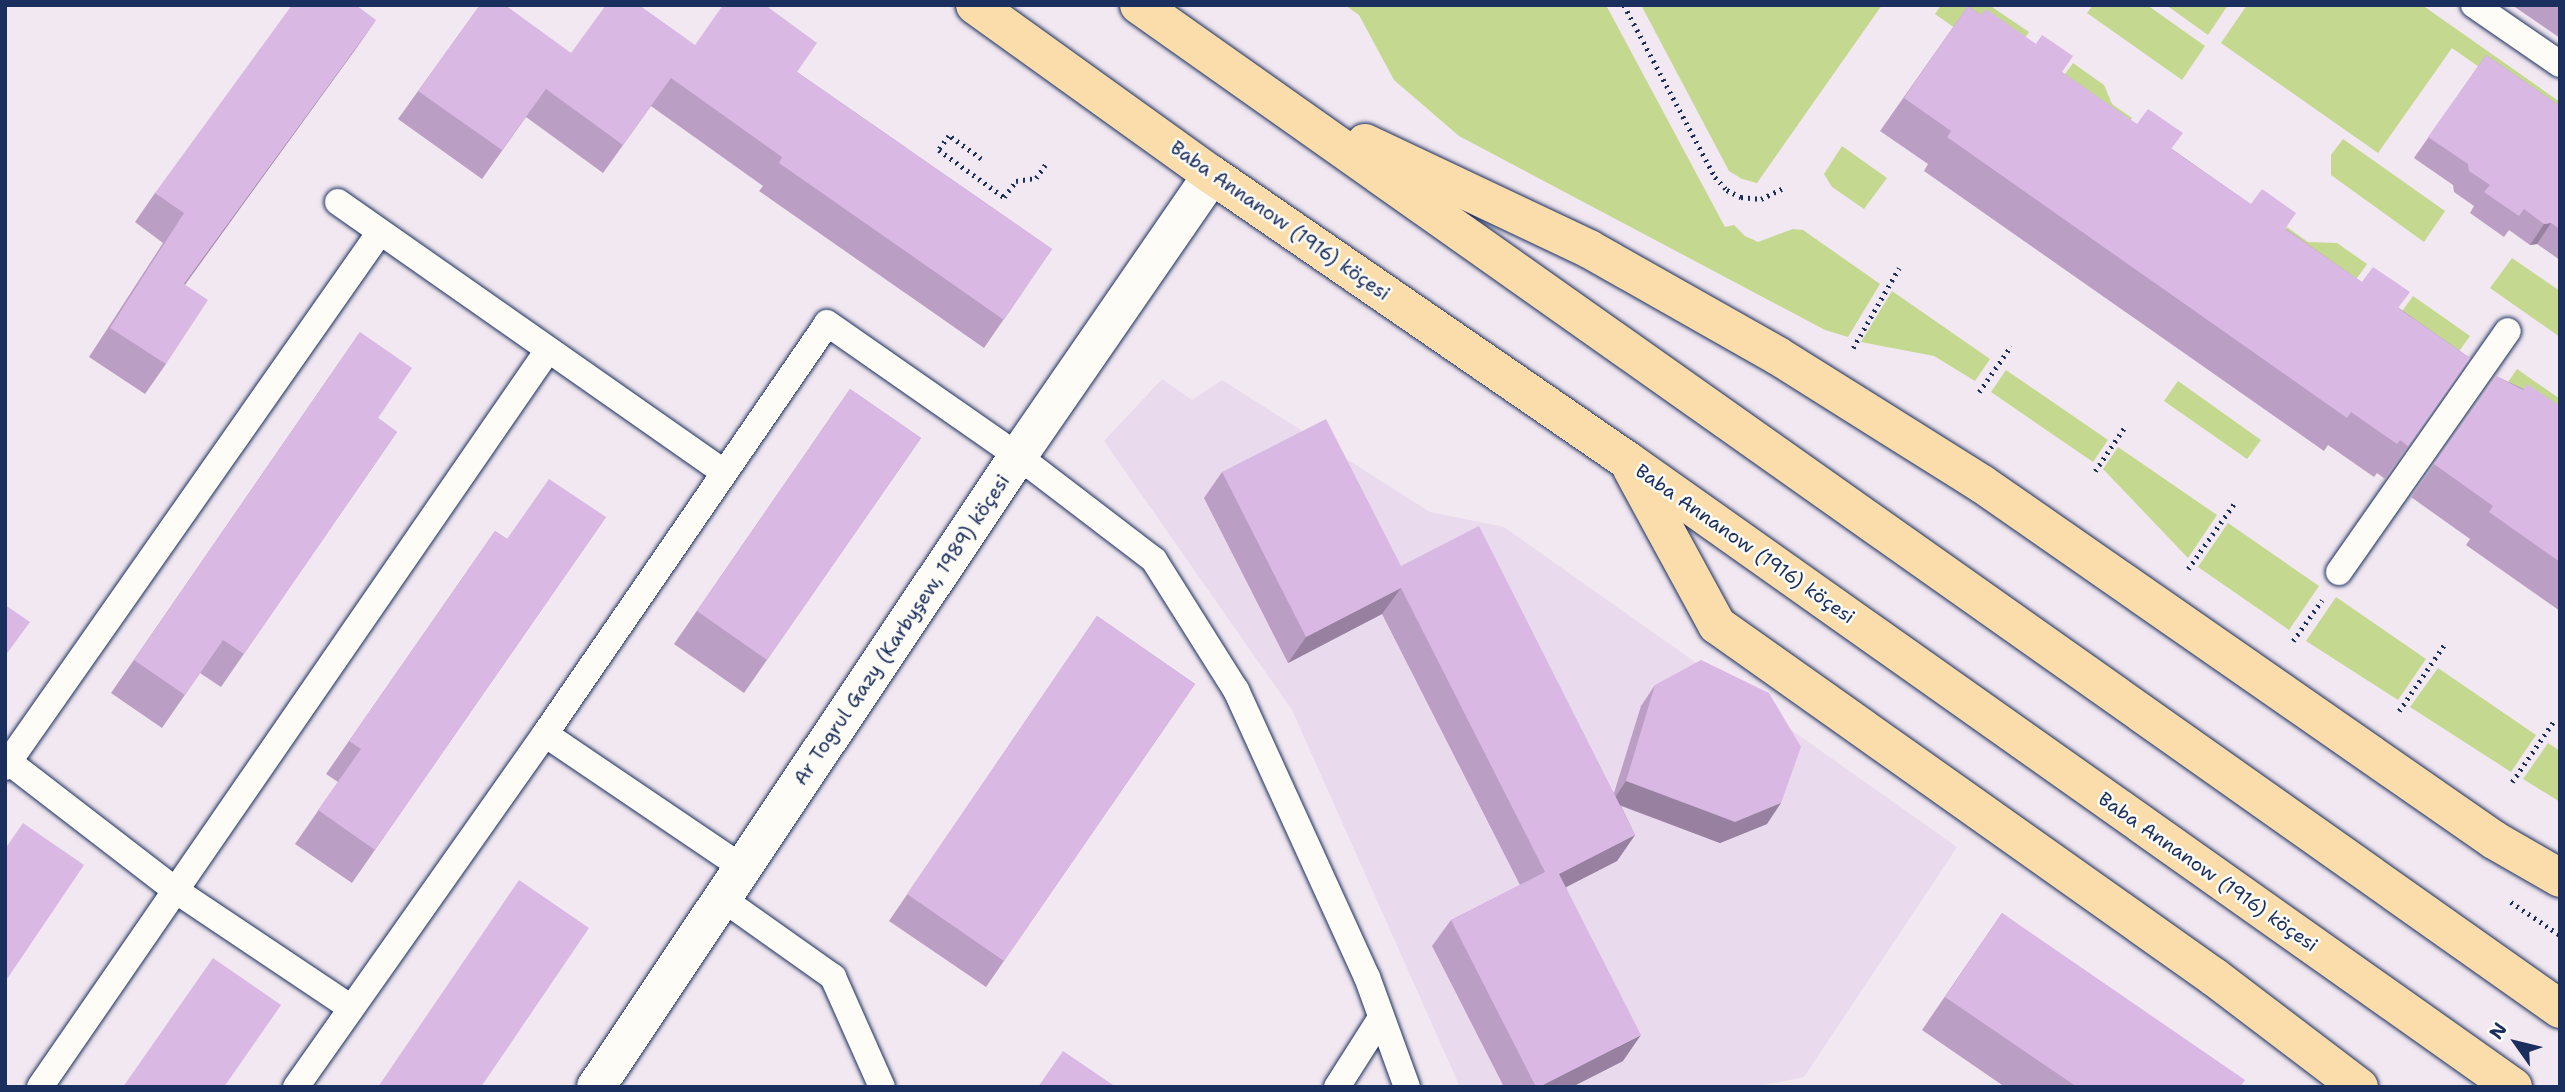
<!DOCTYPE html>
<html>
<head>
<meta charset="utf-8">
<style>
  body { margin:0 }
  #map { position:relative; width:2565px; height:1092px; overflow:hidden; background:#f2e8f1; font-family:"Shantell Sans",sans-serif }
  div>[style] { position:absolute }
  .built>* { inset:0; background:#eadaed }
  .green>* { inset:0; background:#c4d98f }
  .path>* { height:4.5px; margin-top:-2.25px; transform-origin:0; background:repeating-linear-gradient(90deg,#1b2f5e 0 2px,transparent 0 7px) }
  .roads { filter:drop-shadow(0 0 2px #1b2f5e) drop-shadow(0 0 2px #1b2f5e) }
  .service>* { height:26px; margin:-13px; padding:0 13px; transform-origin:13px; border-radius:13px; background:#fdfcf7 }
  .minor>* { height:38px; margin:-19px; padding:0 19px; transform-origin:19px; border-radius:19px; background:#fdfcf7 }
  .primary>* { height:38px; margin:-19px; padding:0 19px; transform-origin:19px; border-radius:19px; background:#faddab }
  .wall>* { inset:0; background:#bb9ec4 }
  .shaded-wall>* { inset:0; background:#9881a0 }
  .building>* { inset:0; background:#d9b8e4 }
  span { translate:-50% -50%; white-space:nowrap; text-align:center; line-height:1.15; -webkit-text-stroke:5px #fdfcf7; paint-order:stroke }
  .street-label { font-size:19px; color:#1b2f5e }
  .frame { position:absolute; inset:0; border:7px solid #1b2f5e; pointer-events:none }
  .north { position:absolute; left:2481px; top:1008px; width:70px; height:70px; -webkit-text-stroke:5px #fdfcf7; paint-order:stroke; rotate:304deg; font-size:19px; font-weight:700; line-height:28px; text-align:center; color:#1b2f5e }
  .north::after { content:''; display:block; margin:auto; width:24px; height:32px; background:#1b2f5e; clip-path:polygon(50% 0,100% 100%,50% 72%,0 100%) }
</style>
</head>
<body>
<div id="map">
  <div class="built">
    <div style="clip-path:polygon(1162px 379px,1192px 400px,1222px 380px,1430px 512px,1504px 527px,1957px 847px,1804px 1077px,1754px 1087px,1460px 1087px,1292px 710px,1104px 441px)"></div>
  </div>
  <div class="green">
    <div style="clip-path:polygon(1345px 5px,1606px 5px,1725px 227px,1734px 225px,1745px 236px,1758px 242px,1793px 229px,1803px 230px,1880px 284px,1848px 337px,1825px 330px,1459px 136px,1394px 80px,1359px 15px)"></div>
    <div style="clip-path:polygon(1641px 5px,1882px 5px,1757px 183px,1742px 179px,1729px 171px)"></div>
    <div style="clip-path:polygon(1941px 5px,1989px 5px,2029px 32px,2007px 65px,1935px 14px)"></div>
    <div style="clip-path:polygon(2093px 5px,2147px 5px,2205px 46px,2182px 80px,2087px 13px)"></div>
    <div style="clip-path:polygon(2166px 5px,2228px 5px,2208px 35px)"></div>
    <div style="clip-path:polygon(2247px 5px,2422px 5px,2560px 102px,2560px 124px,2452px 48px,2378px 153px,2221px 43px)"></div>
    <div style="clip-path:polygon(2073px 63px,2104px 85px,2112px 104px,2132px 118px,2117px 141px,2050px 95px)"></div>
    <div style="clip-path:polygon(2343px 139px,2445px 211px,2424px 242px,2331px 175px,2331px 155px)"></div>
    <div style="clip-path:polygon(1842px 146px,1887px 178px,1864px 209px,1832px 187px,1824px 174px)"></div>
    <div style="clip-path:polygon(2287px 227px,2308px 242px,2337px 243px,2367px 264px,2345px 295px,2275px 245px)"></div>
    <div style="clip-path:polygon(2512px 258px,2560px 291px,2560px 337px,2490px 288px)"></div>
    <div style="clip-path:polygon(1892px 291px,1990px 359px,1975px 381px,1934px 356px,1861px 342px)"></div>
    <div style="clip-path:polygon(2413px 296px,2470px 336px,2445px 371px,2388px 331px)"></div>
    <div style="clip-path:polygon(2517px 369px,2560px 399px,2560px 428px,2493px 404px)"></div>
    <div style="clip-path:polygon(2006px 370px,2108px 440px,2093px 462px,1991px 392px)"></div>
    <div style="clip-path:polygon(2178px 381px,2261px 440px,2247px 459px,2164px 401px)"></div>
    <div style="clip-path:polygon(2118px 447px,2217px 515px,2188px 558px,2103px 469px)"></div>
    <div style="clip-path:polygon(2228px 523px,2319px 586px,2289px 630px,2198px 567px)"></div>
    <div style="clip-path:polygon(2336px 597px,2426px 659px,2398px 700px,2306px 641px)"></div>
    <div style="clip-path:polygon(2438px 668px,2536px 735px,2511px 772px,2410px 707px)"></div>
    <div style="clip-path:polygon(2548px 743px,2560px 751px,2560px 802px,2523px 779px)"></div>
  </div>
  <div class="path">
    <div style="left:1624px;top:5px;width:195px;rotate:62.1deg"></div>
    <div style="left:1715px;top:177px;width:18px;rotate:47deg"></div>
    <div style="left:1727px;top:190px;width:16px;rotate:27deg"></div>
    <div style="left:1741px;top:197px;width:20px;rotate:6deg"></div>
    <div style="left:1761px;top:199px;width:25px;rotate:-26deg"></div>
    <div style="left:981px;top:159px;width:39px;rotate:-144deg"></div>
    <div style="left:949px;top:136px;width:17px;rotate:126deg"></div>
    <div style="left:939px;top:150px;width:80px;rotate:35.9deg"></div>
    <div style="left:1004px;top:197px;width:20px;rotate:-53deg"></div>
    <div style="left:1016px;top:181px;width:20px;rotate:-9deg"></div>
    <div style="left:1036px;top:178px;width:16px;rotate:-55deg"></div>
    <div style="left:1853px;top:348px;width:92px;rotate:-60.1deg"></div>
    <div style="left:1979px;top:392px;width:56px;rotate:-55.2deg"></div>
    <div style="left:2095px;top:471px;width:55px;rotate:-56deg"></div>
    <div style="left:2188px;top:569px;width:83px;rotate:-54.8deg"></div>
    <div style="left:2293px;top:641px;width:50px;rotate:-54.7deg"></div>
    <div style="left:2399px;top:711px;width:80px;rotate:-55.7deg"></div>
    <div style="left:2512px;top:782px;width:74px;rotate:-55.5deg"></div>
    <div style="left:2511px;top:902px;width:59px;rotate:34deg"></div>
  </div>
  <div class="roads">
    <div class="service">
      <div style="left:2474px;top:5px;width:104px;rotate:34.5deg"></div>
      <div style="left:338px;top:202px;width:470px;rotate:35deg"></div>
      <div style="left:2339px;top:572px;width:294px;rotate:-55deg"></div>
      <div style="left:545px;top:734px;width:239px;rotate:34.1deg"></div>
      <div style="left:5px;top:759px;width:215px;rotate:37.6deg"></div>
      <div style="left:175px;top:890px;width:212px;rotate:33.8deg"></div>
      <div style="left:5px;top:767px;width:653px;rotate:-54.97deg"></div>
      <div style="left:723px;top:899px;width:135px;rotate:35.3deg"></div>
      <div style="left:833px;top:977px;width:120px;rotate:66deg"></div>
      <div style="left:40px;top:1087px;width:895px;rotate:-55.42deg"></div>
      <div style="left:296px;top:1087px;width:432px;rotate:-54.8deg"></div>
      <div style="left:545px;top:734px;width:498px;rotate:-55.5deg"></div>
      <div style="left:827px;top:323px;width:233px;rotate:34.9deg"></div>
      <div style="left:1018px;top:456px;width:171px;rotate:37.4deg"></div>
      <div style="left:1154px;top:560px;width:154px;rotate:57.8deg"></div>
      <div style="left:1236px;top:690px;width:315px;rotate:65.5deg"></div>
      <div style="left:1367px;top:977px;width:117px;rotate:70deg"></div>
      <div style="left:1337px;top:1087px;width:82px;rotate:-57.5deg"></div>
    </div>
    <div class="minor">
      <div style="left:596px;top:1087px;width:759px;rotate:-56.23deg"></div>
      <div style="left:1018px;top:456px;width:341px;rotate:-55.4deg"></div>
    </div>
    <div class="primary">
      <div style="left:975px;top:5px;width:292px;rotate:35.7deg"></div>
      <div style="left:1212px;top:175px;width:505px;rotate:34.51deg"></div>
      <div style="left:1628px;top:461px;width:1084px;rotate:35.27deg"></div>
      <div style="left:1139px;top:5px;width:1740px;rotate:35.24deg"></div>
      <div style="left:1365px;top:143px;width:248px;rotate:25.3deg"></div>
      <div style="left:1589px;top:249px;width:217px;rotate:29.5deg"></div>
      <div style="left:1778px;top:356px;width:241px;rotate:32.1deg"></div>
      <div style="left:1982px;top:484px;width:624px;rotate:34.81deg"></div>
      <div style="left:2494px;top:840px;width:76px;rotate:29.9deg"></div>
      <div style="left:1632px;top:469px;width:178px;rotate:61.4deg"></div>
      <div style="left:1717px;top:625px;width:609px;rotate:35.31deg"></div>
      <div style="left:2214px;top:977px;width:182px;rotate:37.2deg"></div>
    </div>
  </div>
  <div class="wall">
    <div style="clip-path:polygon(480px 5px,571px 53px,797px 72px,1052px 249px,984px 348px,759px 191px,763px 186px,651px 106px,603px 173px,526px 117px,482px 179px,398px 119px)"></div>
    <div style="clip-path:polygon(2512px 5px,2560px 5px,2560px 38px)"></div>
    <div style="clip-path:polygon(1968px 6px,2470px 358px,2385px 479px,2377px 473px,2374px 477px,2328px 445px,2324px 451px,1924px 171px,1928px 164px,1880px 131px)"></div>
    <div style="clip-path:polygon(376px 20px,185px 285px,166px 364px,145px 394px,89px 357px,163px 243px,135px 222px,155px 193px)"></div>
    <div style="clip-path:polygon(2486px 55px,2560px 106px,2560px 260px,2537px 244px,2530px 245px,2509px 230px,2504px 237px,2470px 213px,2474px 206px,2454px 192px,2453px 185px,2414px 158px)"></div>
    <div style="clip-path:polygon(360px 332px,378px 418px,397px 432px,221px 687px,200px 673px,162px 728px,111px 693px)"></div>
    <div style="clip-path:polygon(2496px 376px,2560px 406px,2560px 611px,2466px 545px,2470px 539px,2411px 497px)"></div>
    <div style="clip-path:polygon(850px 389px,921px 438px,744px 693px,674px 644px)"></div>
    <div style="clip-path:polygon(1222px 472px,1401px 566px,1614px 793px,1641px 706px,1655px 685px,1767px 824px,1720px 843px,1621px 806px,1635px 835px,1617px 861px,1566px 887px,1623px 1061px,1572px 1087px,1504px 1087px,1432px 946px,1451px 920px,1520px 885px,1382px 614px,1288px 663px,1204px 498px)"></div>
    <div style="clip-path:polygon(606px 517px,352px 883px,295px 844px,338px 782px,326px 774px,495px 531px,507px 539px)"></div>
    <div style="clip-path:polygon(1097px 616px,1195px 684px,986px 987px,889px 921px)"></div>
    <div style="clip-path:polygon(2002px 913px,2240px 1087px,2005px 1087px,1922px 1030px)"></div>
  </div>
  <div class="shaded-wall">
    <div style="clip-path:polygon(376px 20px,355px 50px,163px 314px,184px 284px)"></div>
    <div style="clip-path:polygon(2551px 223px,2537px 244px,2530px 245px,2544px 224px)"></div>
    <div style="clip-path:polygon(1401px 588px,1382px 614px,1288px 663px,1306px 637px)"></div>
    <div style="clip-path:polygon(1626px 781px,1781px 803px,1767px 824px,1720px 843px,1612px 802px)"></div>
    <div style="clip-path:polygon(1635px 835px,1617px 861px,1541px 900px,1559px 874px)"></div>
    <div style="clip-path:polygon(1641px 1035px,1623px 1061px,1572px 1087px,1539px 1087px)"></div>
  </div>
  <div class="building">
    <div style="clip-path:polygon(292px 5px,356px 5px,376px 20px,184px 284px,208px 300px,166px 364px,110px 328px,184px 213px,155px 193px)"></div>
    <div style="clip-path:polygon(480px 5px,505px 5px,571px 53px,606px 5px,639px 5px,695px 45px,723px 5px,765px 5px,817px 43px,797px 72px,1052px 249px,1004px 320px,779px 163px,782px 157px,671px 78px,623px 145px,546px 89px,502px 150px,418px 91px)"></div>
    <div style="clip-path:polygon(1968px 6px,1981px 15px,1986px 9px,2036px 44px,2042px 35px,2073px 56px,2062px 72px,2137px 124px,2148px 109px,2183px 133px,2171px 149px,2251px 204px,2262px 189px,2296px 213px,2285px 229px,2362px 282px,2373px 267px,2410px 292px,2398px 308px,2470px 358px,2408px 446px,2400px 440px,2397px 444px,2351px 412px,2347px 418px,1947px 137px,1951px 131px,1904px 98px)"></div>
    <div style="clip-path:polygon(2486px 55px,2560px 106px,2560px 229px,2551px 223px,2544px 224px,2524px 209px,2519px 216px,2484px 192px,2490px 185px,2469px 171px,2468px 164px,2428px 137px)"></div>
    <div style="clip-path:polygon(360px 332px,412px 368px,378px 418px,397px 432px,244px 654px,223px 640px,185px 695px,134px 660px)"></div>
    <div style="clip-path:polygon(2496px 376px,2523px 390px,2527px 384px,2560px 406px,2560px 562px,2489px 512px,2493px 506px,2434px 464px)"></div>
    <div style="clip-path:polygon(850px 389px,921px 438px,767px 660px,697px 611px)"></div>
    <div style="clip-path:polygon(1326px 419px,1401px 566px,1479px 526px,1635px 835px,1559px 874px,1641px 1035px,1539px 1087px,1536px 1087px,1451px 920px,1545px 872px,1401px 588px,1306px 637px,1222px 472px)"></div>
    <div style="clip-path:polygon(549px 479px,606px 517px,375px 850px,318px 810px,361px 749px,349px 741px,495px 531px,507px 539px)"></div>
    <div style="clip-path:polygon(5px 605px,30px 622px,5px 656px)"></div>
    <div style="clip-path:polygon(1097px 616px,1195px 684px,1004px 961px,907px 894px)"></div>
    <div style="clip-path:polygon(1701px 660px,1769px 693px,1801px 747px,1781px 803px,1735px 822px,1626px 781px,1655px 685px)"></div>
    <div style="clip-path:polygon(23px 823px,84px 865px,5px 982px,5px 849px)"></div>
    <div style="clip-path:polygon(519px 880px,589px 928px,481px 1087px,378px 1087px)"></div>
    <div style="clip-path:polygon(2002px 913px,2245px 1080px,2240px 1087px,2077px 1087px,1945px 997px)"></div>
    <div style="clip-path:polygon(213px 958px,281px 1005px,224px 1087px,123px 1087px)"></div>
    <div style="clip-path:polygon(1063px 1051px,1116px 1087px,1038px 1087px)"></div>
  </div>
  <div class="street-label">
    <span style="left:1280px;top:221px;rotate:35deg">Baba Annanow (1916) köçesi</span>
    <span style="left:1745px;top:544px;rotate:35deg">Baba Annanow (1916) köçesi</span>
    <span style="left:902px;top:630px;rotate:-56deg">Ar Togrul Gazy (Karbyşew, 1989) köçesi</span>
    <span style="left:2208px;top:872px;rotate:35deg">Baba Annanow (1916) köçesi</span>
  </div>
  <div class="frame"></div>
  <div class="north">N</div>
</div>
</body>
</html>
